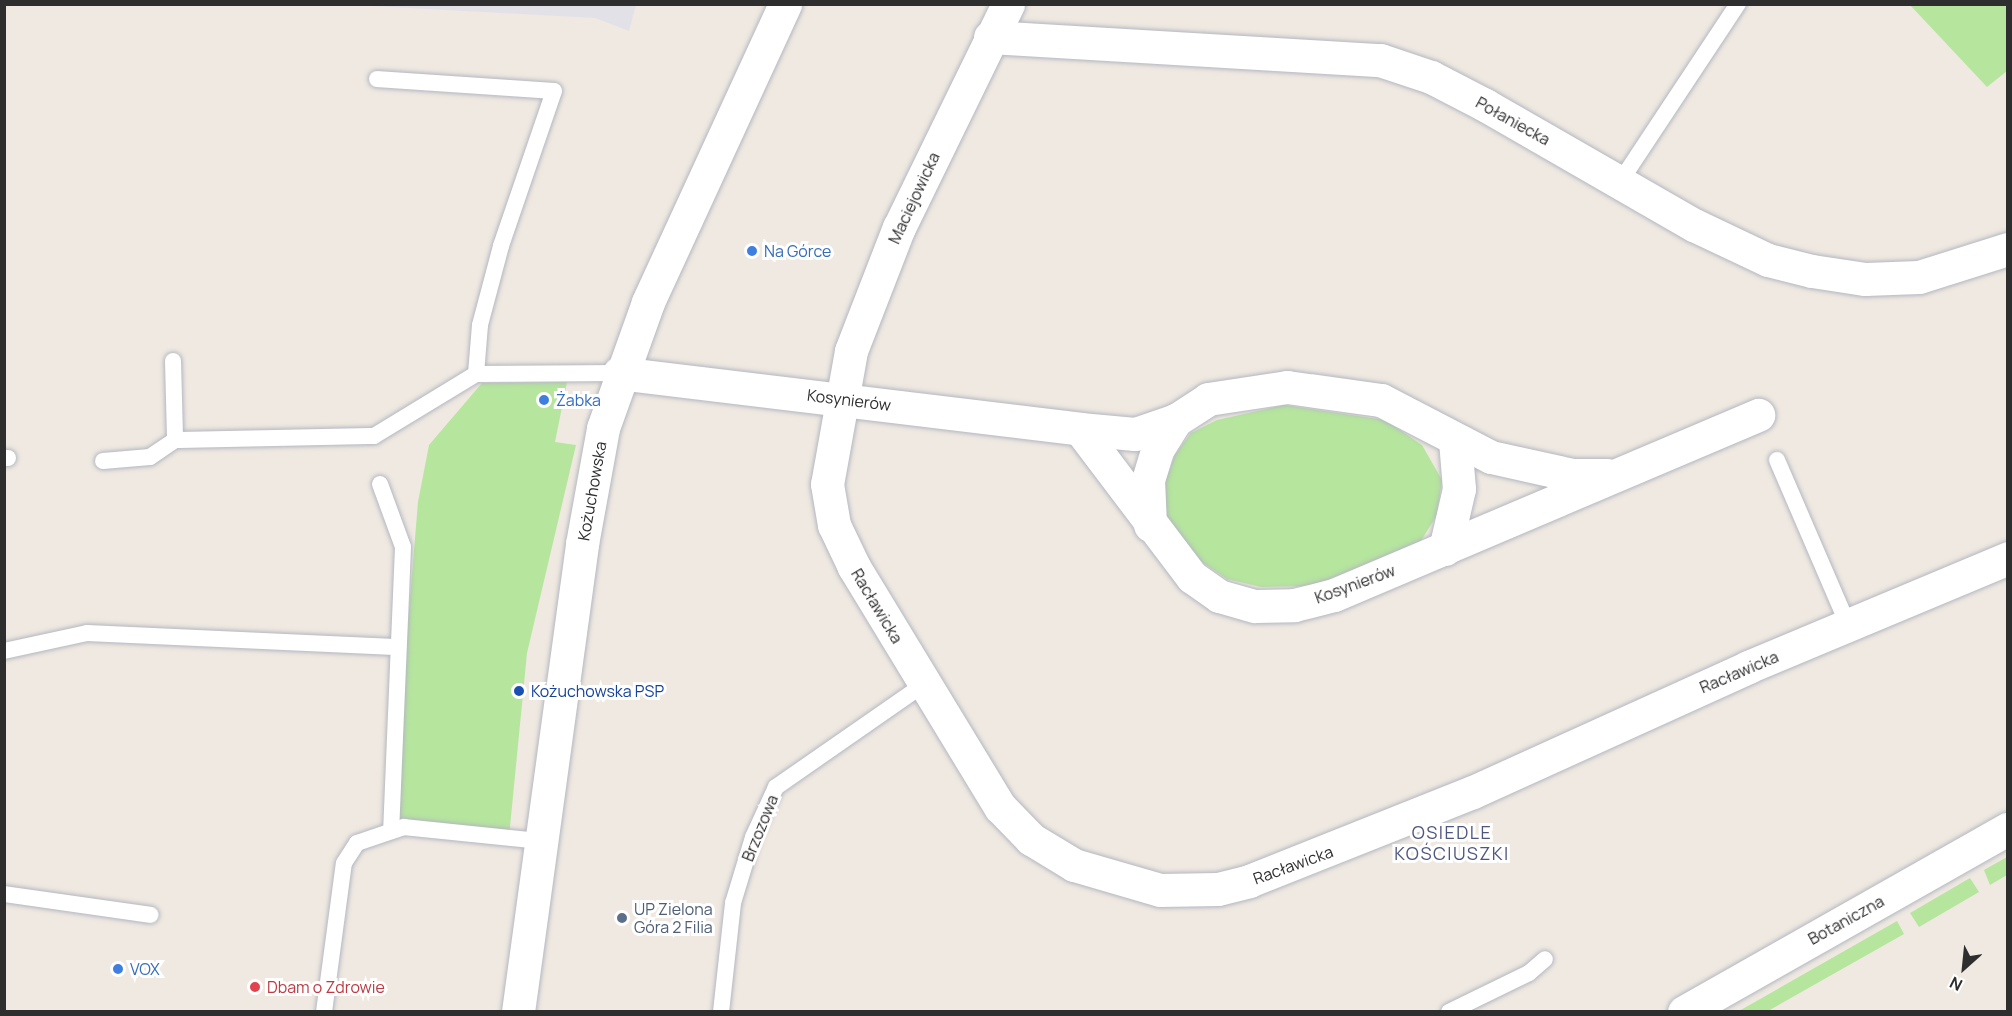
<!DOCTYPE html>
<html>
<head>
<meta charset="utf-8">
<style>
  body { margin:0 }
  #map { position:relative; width:2012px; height:1016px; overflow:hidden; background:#efe9e1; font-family:Manrope,sans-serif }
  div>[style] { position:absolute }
  .industrial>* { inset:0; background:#e3e1e8 }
  .green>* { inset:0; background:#b6e59e }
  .roads { filter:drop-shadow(0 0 2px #b4b7c1) drop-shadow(0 0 2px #b4b7c1) }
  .service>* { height:16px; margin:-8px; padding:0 8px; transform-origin:8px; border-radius:8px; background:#fff }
  .minor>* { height:33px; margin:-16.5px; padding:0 16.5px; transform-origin:16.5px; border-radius:16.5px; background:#fff }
  .secondary>* { height:33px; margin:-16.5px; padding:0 16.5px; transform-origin:16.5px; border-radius:16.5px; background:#fff }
  .dots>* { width:16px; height:16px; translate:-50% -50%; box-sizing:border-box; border:3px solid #fff; border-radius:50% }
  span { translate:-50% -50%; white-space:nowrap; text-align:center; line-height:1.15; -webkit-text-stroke:6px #fff; paint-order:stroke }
  .street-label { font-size:16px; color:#2e2e2e }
  .shop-label { font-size:16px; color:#366cbe }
  .left { translate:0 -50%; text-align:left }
  .transit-label { font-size:16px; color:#164399 }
  .service-label { font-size:16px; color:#4e5e75 }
  .health-label { font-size:16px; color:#be3a42 }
  .neighbourhood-label { font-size:18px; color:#4d5680; letter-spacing:1.5px }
  .frame { position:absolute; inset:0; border:6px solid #2e2e2e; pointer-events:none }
  .north { position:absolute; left:1934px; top:938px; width:60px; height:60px; -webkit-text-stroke:4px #fff; paint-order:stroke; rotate:207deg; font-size:16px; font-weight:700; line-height:24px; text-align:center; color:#2e2e2e }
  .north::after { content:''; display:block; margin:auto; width:21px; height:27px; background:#2e2e2e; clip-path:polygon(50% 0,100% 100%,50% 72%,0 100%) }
</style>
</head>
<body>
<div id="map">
  <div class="industrial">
    <div style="clip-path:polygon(354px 5px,636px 5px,629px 31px,595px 18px)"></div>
  </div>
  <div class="green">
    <div style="clip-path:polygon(1910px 5px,2007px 5px,2007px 71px,1987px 87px)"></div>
    <div style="clip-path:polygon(567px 382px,555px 442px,576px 445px,527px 653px,509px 837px,391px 829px,418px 502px,429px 445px,482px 383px)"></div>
    <div style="clip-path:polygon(1284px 405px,1385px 420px,1422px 445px,1442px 480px,1437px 515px,1419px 544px,1312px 586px,1261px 587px,1227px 579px,1190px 554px,1166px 520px,1163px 488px,1175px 455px,1191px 433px,1217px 420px)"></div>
    <div style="clip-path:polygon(2007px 857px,2007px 875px,1990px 885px,1984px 870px)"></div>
    <div style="clip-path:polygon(1970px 878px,1979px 892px,1919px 927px,1910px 913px)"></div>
    <div style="clip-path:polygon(1897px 921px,1904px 934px,1768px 1011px,1739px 1011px)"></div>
  </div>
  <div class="roads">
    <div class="service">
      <div style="left:377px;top:79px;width:177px;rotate:3.9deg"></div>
      <div style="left:554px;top:91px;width:164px;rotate:108.9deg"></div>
      <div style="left:501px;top:246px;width:82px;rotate:104.9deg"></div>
      <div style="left:480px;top:325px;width:49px;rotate:94.7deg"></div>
      <div style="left:1620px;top:182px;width:214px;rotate:-56.5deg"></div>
      <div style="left:173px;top:361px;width:79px;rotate:88.5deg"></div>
      <div style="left:175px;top:440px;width:199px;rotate:-1.2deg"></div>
      <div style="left:374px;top:436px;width:119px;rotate:-31.3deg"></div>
      <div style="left:476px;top:374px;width:143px;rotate:-0.4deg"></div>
      <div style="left:4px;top:458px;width:4px"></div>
      <div style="left:1777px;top:460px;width:182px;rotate:66.7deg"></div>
      <div style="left:103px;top:461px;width:47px;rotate:-4.9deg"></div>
      <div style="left:150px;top:457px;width:30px;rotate:-34deg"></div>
      <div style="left:380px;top:484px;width:67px;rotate:69.9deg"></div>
      <div style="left:403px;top:547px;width:282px;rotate:92.4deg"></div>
      <div style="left:4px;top:651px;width:85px;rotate:-12.2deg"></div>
      <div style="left:87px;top:633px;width:308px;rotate:2.6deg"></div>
      <div style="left:4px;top:894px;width:148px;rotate:8.1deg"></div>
      <div style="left:324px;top:1012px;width:150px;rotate:-82.4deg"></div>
      <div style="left:344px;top:863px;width:24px;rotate:-57deg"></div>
      <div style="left:357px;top:843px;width:50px;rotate:-18.8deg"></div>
      <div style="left:404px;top:827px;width:137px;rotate:5.9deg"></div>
      <div style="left:721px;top:1012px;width:110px;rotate:-83.7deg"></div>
      <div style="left:733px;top:903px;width:69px;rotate:-73.1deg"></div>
      <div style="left:753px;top:837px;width:55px;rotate:-65.3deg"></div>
      <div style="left:776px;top:787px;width:180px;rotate:-34.8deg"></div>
      <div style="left:1449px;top:1012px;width:89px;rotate:-26deg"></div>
      <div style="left:1529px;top:973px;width:21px;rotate:-41deg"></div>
    </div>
    <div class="minor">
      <div style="left:1008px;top:4px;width:248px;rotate:116deg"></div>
      <div style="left:899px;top:227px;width:133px;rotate:111.2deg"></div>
      <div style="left:851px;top:351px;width:135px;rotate:100.2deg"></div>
      <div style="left:827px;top:484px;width:42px;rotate:80.3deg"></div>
      <div style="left:834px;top:525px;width:47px;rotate:64.5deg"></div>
      <div style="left:854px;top:567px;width:281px;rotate:58.7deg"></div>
      <div style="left:1000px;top:807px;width:45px;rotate:45.9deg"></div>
      <div style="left:1031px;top:839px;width:50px;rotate:31.2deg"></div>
      <div style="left:1074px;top:865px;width:90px;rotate:16.2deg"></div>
      <div style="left:1160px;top:890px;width:58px;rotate:-1deg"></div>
      <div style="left:1218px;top:889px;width:32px;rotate:-14deg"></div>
      <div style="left:1249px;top:881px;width:241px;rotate:-21.7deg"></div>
      <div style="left:1473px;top:792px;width:302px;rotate:-24.4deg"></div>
      <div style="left:1748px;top:667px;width:282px;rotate:-22.7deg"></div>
      <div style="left:990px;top:37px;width:391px;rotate:3.4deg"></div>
      <div style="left:1380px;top:60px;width:54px;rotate:18.4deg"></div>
      <div style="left:1431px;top:77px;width:61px;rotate:27.4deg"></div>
      <div style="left:1485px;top:105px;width:241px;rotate:29.9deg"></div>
      <div style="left:1694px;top:225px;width:82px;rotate:25.3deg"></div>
      <div style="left:1768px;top:260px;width:45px;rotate:14deg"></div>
      <div style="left:1812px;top:271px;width:54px;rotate:8.6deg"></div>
      <div style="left:1865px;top:279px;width:54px;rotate:-2.1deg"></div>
      <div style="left:1919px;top:277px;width:93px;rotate:-17.5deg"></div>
      <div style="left:619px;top:373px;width:464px;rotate:6.9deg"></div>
      <div style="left:1080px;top:429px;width:186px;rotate:52.9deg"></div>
      <div style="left:1192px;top:577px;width:33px;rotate:35deg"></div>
      <div style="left:1219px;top:596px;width:37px;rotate:16deg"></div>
      <div style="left:1255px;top:606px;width:39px;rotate:-1deg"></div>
      <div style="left:1294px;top:605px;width:41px;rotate:-14deg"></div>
      <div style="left:1334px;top:595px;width:461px;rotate:-23deg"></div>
      <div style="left:1080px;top:429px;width:55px;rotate:5.2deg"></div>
      <div style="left:1135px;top:434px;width:43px;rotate:-18.9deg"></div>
      <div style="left:1176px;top:420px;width:38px;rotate:-33deg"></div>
      <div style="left:1208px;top:399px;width:80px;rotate:-8.6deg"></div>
      <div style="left:1287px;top:387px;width:95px;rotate:7.9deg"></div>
      <div style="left:1381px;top:400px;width:124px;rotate:27.4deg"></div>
      <div style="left:1491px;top:457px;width:83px;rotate:12.5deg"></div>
      <div style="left:1572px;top:475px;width:35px"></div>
      <div style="left:1150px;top:525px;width:45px;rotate:-92.5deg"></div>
      <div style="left:1148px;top:480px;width:31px;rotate:-73deg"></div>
      <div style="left:1157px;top:450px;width:36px;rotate:-58deg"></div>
      <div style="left:1445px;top:549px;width:62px;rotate:-76.9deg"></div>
      <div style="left:1459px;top:489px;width:49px;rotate:-94.7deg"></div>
    </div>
    <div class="secondary">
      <div style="left:518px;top:1012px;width:472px;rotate:-82.2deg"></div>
      <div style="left:582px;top:544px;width:118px;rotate:-79.7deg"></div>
      <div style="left:603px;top:428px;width:134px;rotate:-70.3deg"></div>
      <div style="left:648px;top:302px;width:328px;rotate:-65.3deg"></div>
      <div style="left:1684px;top:1012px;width:372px;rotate:-29.5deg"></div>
    </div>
  </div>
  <div class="dots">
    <div style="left:752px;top:251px;background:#3f7fe0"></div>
    <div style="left:544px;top:400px;background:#3f7fe0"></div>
    <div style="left:519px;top:691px;background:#1a4fb4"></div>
    <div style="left:622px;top:918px;background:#5c6f8a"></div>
    <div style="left:118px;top:969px;background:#3f7fe0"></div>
    <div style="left:255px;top:987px;background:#e0444e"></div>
  </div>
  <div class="street-label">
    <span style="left:1513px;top:121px;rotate:29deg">Połaniecka</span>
    <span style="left:914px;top:198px;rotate:-65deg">Maciejowicka</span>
    <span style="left:849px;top:400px;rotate:7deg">Kosynierów</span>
    <span style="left:592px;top:491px;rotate:-80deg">Kożuchowska</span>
    <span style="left:1355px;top:584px;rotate:-20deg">Kosynierów</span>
    <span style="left:877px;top:606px;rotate:59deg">Racławicka</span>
    <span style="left:1739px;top:672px;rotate:-23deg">Racławicka</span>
    <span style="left:760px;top:828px;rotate:-68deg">Brzozowa</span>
    <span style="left:1293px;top:865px;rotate:-20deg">Racławicka</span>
    <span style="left:1846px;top:920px;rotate:-29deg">Botaniczna</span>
  </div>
  <div class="shop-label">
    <span class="left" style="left:764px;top:251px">Na Górce</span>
    <span class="left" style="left:556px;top:400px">Żabka</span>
    <span class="left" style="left:130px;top:969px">VOX</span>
  </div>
  <div class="transit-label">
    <span class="left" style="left:531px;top:691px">Kożuchowska PSP</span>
  </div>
  <div class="service-label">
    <span class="left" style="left:634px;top:918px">UP Zielona<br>Góra 2 Filia</span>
  </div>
  <div class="health-label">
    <span class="left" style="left:267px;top:987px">Dbam o Zdrowie</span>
  </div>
  <div class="neighbourhood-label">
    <span style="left:1452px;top:843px">OSIEDLE<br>KOŚCIUSZKI</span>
  </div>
  <div class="frame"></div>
  <div class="north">N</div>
</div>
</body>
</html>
